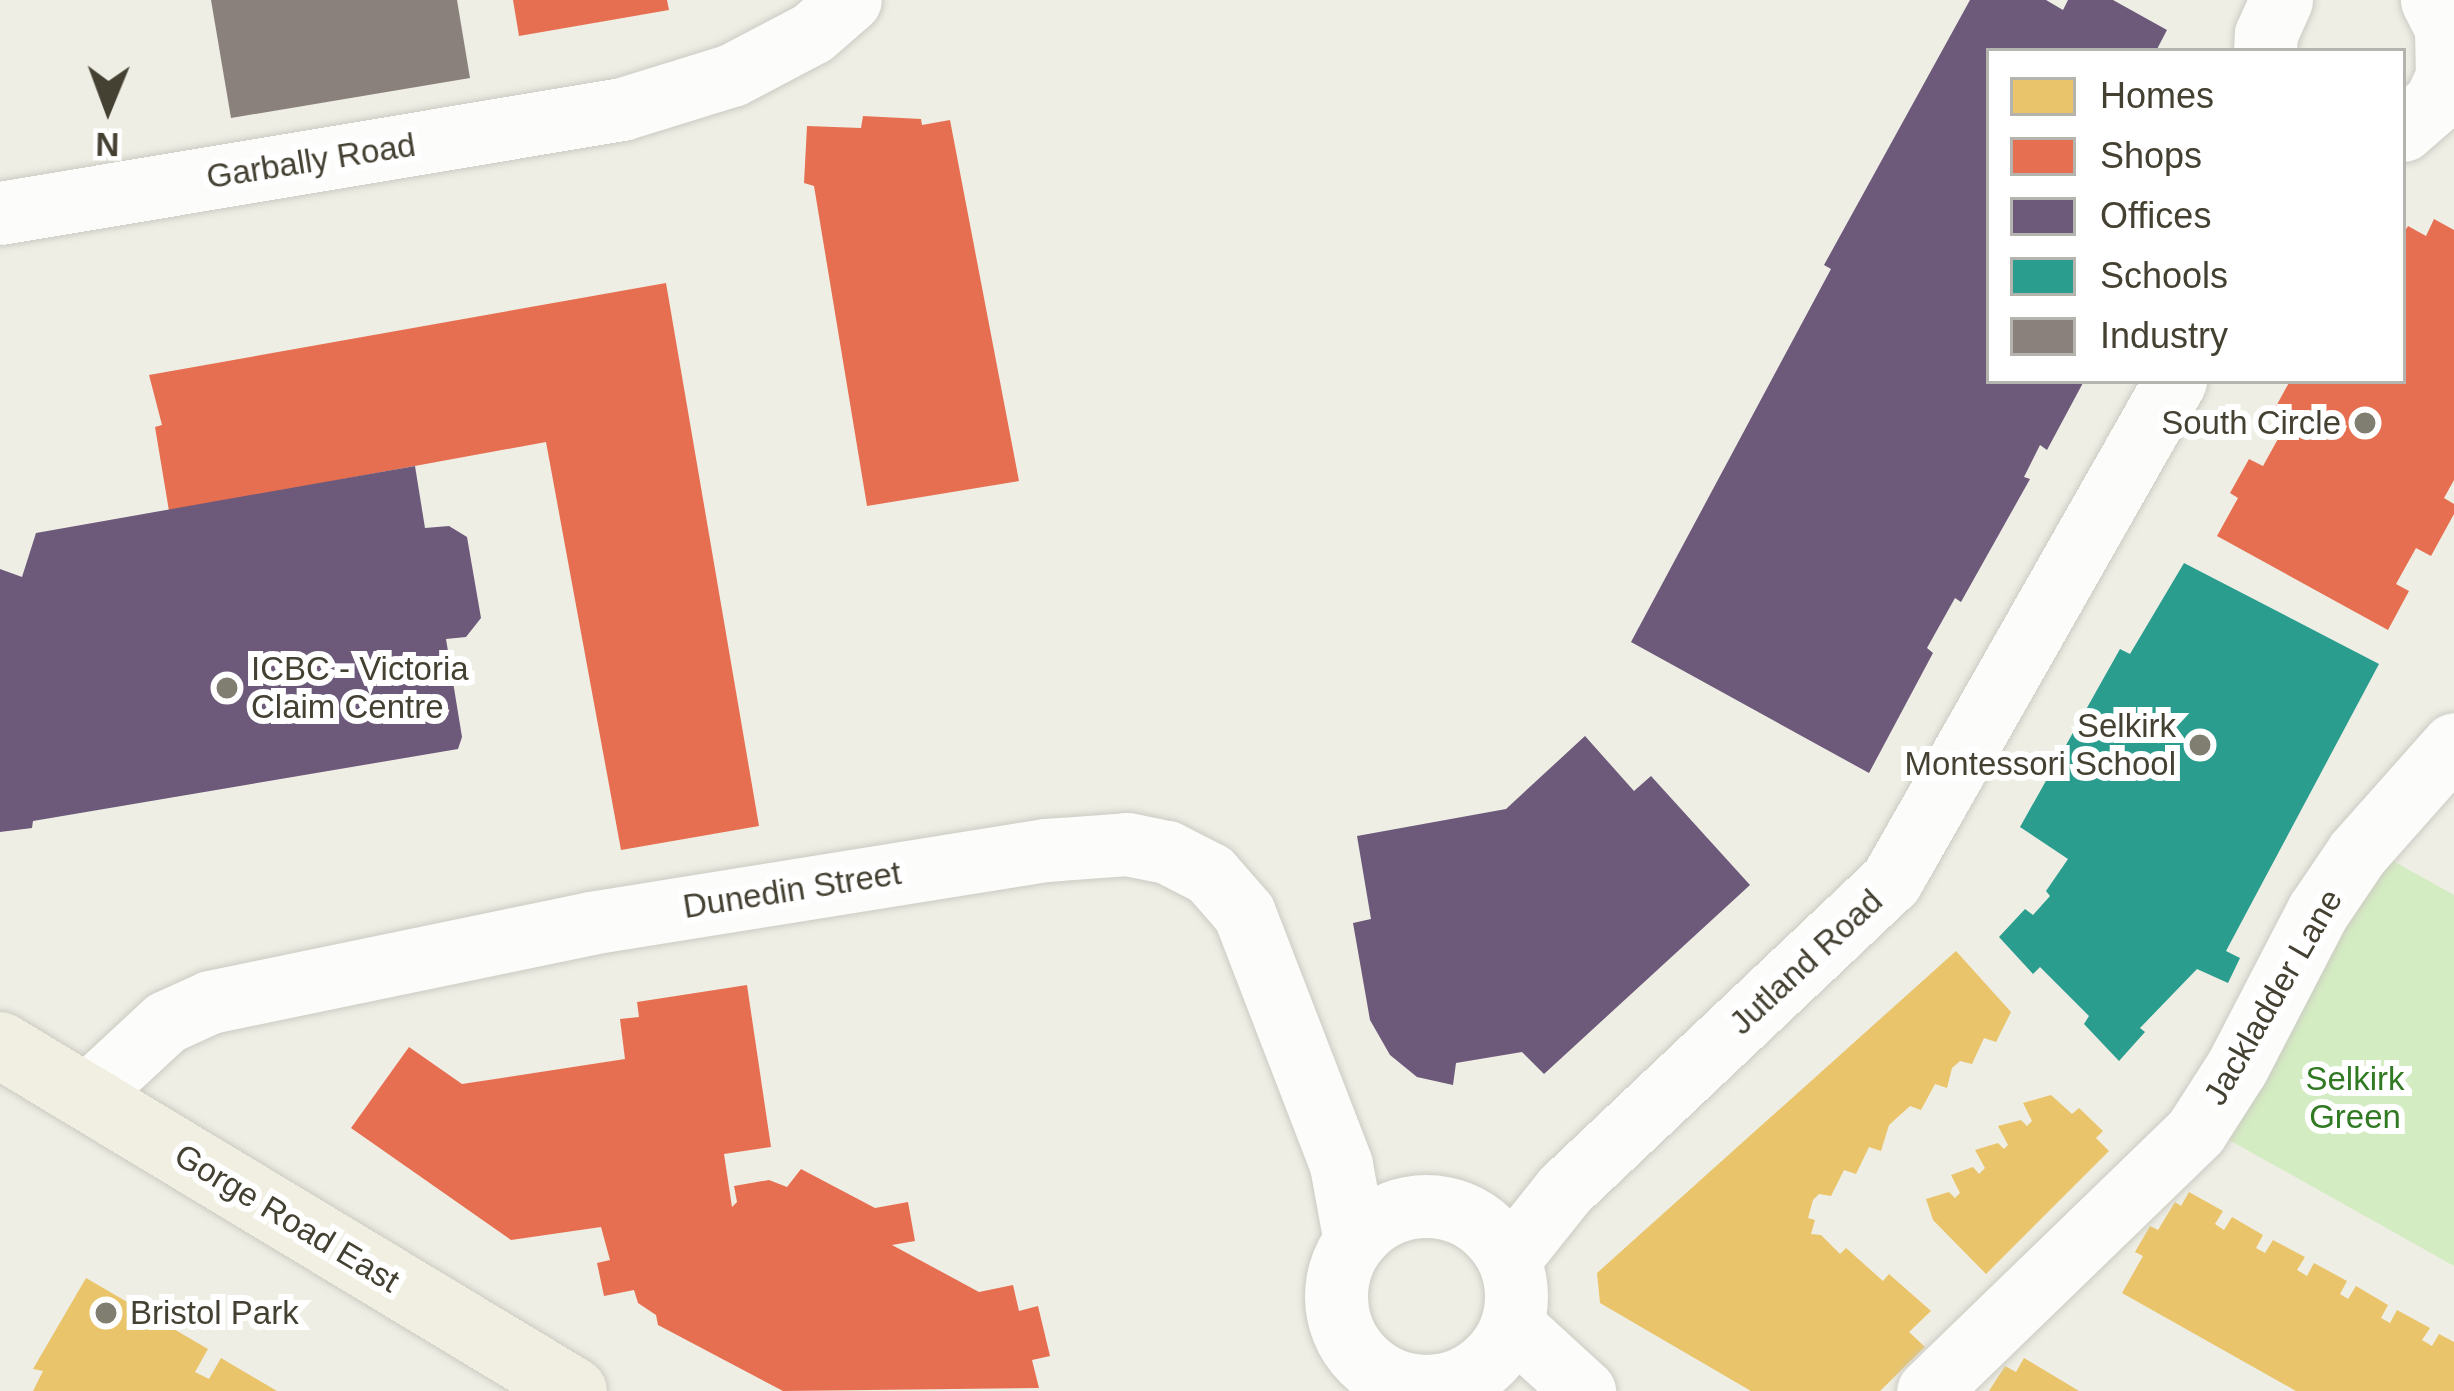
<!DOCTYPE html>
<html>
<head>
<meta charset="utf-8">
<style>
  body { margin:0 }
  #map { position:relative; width:2454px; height:1391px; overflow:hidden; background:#eeeee5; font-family:Arial,sans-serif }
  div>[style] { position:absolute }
  .green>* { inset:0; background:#d4ecc2 }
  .homes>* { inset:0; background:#e9c46a }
  .shops>* { inset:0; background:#e76f51 }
  .offices>* { inset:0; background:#6d597a }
  .schools>* { inset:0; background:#2a9d8f }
  .industry>* { inset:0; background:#8a817c }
  .roads { filter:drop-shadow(0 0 3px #cccbc3) drop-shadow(0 0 3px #cccbc3) }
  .minor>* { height:63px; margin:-31.5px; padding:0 31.5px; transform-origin:31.5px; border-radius:31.5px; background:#fcfcfb }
  .minor>.ring { margin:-31.5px; padding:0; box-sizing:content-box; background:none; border:63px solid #fcfcfb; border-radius:50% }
  .major>* { height:66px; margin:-33px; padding:0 33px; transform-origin:33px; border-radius:33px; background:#f0efe2 }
  .dots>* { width:33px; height:33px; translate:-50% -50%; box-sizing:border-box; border:6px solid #fff; border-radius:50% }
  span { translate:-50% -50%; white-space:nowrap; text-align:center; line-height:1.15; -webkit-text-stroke:12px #fff; paint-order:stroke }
  .street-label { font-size:33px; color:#444032 }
  .poi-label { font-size:33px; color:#444032 }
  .right { translate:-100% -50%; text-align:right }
  .left { translate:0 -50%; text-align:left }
  .park-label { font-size:33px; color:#317922 }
  .legend { position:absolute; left:1986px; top:48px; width:420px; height:336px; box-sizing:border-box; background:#fff; border:3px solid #b4b3ad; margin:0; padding:15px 21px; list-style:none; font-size:36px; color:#444032 }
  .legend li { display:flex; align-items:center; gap:24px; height:60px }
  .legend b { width:60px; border:3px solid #b4b3ad }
  .north { position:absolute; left:48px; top:48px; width:120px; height:120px; -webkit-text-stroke:9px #fff; paint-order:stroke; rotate:181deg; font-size:33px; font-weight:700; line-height:48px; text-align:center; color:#444032 }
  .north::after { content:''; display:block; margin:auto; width:42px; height:54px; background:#444032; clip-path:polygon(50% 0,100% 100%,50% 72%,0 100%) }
</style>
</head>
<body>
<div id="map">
  <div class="green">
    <div style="clip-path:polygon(2386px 857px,2454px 895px,2454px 1266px,2222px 1136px,2369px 875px)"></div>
  </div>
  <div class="homes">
    <div style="clip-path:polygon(1956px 951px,2011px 1012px,1996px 1042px,1984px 1038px,1972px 1064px,1960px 1061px,1952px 1068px,1947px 1088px,1935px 1084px,1921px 1110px,1910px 1106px,1889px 1125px,1881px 1151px,1869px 1147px,1856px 1174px,1844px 1170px,1831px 1196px,1819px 1194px,1813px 1200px,1808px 1218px,1815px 1220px,1811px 1234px,1821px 1235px,1840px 1254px,1846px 1248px,1883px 1281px,1889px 1274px,1931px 1311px,1909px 1332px,1925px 1347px,1880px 1391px,1751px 1391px,1600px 1303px,1597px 1273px)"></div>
    <div style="clip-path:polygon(2051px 1095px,2072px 1114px,2079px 1108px,2103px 1131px,2096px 1138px,2109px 1151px,1986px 1274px,1933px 1220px,1926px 1199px,1949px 1192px,1955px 1198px,1960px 1193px,1951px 1175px,1973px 1167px,1979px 1174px,1985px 1168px,1975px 1150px,1998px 1143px,2004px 1149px,2008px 1145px,1998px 1126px,2021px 1120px,2027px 1126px,2032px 1121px,2023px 1103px)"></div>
    <div style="clip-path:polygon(2189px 1192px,2223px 1211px,2215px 1224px,2224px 1230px,2232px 1217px,2263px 1235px,2256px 1248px,2265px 1253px,2273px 1240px,2305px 1257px,2297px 1270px,2307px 1276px,2314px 1263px,2347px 1281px,2340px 1294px,2348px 1299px,2356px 1286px,2388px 1305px,2381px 1318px,2390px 1323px,2397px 1310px,2430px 1328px,2422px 1340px,2432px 1346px,2439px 1334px,2454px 1342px,2454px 1391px,2296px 1391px,2122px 1293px,2143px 1256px,2135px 1252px,2150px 1226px,2158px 1230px,2175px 1202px,2181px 1206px)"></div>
    <div style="clip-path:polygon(86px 1278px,208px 1349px,195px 1372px,209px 1379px,221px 1358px,277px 1391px,33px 1391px,43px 1371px,33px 1369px)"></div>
    <div style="clip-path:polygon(2024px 1358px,2079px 1391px,1989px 1391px,2005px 1366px,2016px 1372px)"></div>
  </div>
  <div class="shops">
    <div style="clip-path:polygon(513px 0,667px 0,669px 10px,519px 36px)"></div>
    <div style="clip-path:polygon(863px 116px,921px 119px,922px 125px,950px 120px,1019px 481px,867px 506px,814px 186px,804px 183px,807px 126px,861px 128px)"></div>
    <div style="clip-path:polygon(2434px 219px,2454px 230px,2454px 480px,2444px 498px,2454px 504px,2454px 514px,2431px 556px,2416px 548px,2396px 584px,2409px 591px,2388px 630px,2217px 536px,2238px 498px,2230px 493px,2249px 459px,2263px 466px,2284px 428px,2269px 419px,2290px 381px,2403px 381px,2403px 234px,2408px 226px,2426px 236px)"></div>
    <div style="clip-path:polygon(666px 283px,759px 826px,621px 850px,546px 442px,169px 511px,155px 427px,162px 425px,149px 375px)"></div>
    <div style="clip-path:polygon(747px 985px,771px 1147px,724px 1154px,732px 1207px,737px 1202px,734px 1186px,769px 1180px,787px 1187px,801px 1169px,875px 1208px,908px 1202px,915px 1241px,892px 1245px,979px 1292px,1013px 1285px,1019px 1311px,1038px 1306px,1050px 1356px,1032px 1360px,1039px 1388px,783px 1391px,658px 1325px,656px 1315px,638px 1303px,634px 1290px,604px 1296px,597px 1263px,610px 1260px,601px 1227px,511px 1240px,351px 1128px,409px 1047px,462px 1084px,625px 1059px,620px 1019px,639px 1017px,637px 1002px)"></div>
  </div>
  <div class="offices">
    <div style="clip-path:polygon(1970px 0,2046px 0,2063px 10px,2068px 0,2113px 0,2167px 30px,2156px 51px,1989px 51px,1989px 381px,2084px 381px,2047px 450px,2040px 445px,2024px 477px,2030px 479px,1961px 602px,1955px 598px,1927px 648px,1933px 653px,1869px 773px,1631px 642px,1831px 269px,1824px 265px)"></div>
    <div style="clip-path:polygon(415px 466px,425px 528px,449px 526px,467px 537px,481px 618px,466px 637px,446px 639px,462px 737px,458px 749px,33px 821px,32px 828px,0 832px,0 569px,22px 577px,36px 533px)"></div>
    <div style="clip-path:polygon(1585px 736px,1634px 791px,1651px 776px,1750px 885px,1544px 1074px,1522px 1052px,1456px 1063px,1453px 1085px,1417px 1077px,1390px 1055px,1370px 1020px,1353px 923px,1371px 919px,1357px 836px,1506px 809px)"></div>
  </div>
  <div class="schools">
    <div style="clip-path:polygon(2184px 563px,2379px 664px,2226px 951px,2240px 958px,2228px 983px,2197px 969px,2140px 1028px,2145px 1032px,2119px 1061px,2084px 1024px,2089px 1016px,2040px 967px,2033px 974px,1999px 937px,2025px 909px,2033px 915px,2050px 896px,2046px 891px,2068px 859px,2020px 827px,2120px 649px,2130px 654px)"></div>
  </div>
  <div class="industry">
    <div style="clip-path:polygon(211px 0,457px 0,470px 78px,231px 118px)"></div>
  </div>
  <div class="roads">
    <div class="minor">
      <div style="left:2265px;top:51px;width:17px;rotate:-87deg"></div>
      <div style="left:2266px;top:34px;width:37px;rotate:-66deg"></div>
      <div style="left:2403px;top:130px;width:43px;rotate:-41.2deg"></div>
      <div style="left:2435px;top:102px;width:29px;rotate:-65deg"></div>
      <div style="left:2447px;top:76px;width:48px;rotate:-91.2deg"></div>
      <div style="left:2446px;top:28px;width:31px;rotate:-117deg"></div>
      <div style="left:0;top:213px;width:631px;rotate:-9.49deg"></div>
      <div style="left:622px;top:109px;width:115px;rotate:-17.2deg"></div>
      <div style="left:732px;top:75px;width:90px;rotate:-27.7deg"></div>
      <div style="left:812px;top:33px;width:50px;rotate:-41deg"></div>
      <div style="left:86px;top:1096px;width:109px;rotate:-42.8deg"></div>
      <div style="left:166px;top:1022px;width:48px;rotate:-24.4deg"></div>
      <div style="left:210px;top:1002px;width:388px;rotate:-11.7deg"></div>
      <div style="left:590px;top:923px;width:462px;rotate:-9.1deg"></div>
      <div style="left:1046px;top:850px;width:81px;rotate:-4.2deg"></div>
      <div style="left:1127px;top:844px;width:41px;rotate:11.3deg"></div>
      <div style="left:1167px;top:852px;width:48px;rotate:27.1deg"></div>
      <div style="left:1210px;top:874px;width:52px;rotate:48.9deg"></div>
      <div style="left:1244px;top:913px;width:270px;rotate:68.9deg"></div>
      <div style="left:1341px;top:1165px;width:77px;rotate:79.6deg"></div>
      <div class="ring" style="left:1336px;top:1206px;width:117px;height:117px"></div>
      <div style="left:1509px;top:1259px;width:88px;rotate:-51.4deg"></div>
      <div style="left:1564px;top:1190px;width:450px;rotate:-43.4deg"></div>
      <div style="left:1891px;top:881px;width:575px;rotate:-60.4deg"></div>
      <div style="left:1512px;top:1325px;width:98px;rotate:42.5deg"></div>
      <div style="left:1928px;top:1391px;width:373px;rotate:-44.1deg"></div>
      <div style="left:2196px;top:1131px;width:76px;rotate:-57.4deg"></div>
      <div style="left:2237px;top:1067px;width:176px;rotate:-62.6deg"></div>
      <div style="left:2318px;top:911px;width:71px;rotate:-55.9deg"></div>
      <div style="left:2358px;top:852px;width:144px;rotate:-48.4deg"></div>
    </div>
    <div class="major">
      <div style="left:0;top:1045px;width:670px;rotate:31.08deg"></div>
    </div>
  </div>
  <div class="dots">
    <div style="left:2365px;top:423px;background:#807d71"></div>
    <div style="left:227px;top:688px;background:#807d71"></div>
    <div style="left:2200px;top:745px;background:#807d71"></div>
    <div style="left:106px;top:1313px;background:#807d71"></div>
  </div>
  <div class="street-label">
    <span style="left:311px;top:161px;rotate:-9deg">Garbally Road</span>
    <span style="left:792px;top:890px;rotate:-9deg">Dunedin Street</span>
    <span style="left:1806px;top:962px;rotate:-43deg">Jutland Road</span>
    <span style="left:2273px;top:997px;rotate:-60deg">Jackladder Lane</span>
    <span style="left:287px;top:1218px;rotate:31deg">Gorge Road East</span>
  </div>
  <div class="poi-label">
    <span class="right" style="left:2341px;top:423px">South Circle</span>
    <span class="left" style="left:251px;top:688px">ICBC - Victoria<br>Claim Centre</span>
    <span class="right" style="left:2176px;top:745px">Selkirk<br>Montessori School</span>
    <span class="left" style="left:130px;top:1313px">Bristol Park</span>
  </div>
  <div class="park-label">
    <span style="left:2355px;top:1098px">Selkirk<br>Green</span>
  </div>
  <ul class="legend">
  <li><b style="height:33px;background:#e9c46a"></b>Homes</li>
  <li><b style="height:33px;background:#e76f51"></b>Shops</li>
  <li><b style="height:33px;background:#6d597a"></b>Offices</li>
  <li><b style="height:33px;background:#2a9d8f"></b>Schools</li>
  <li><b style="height:33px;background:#8a817c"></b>Industry</li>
  </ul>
  <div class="north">N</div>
</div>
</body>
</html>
